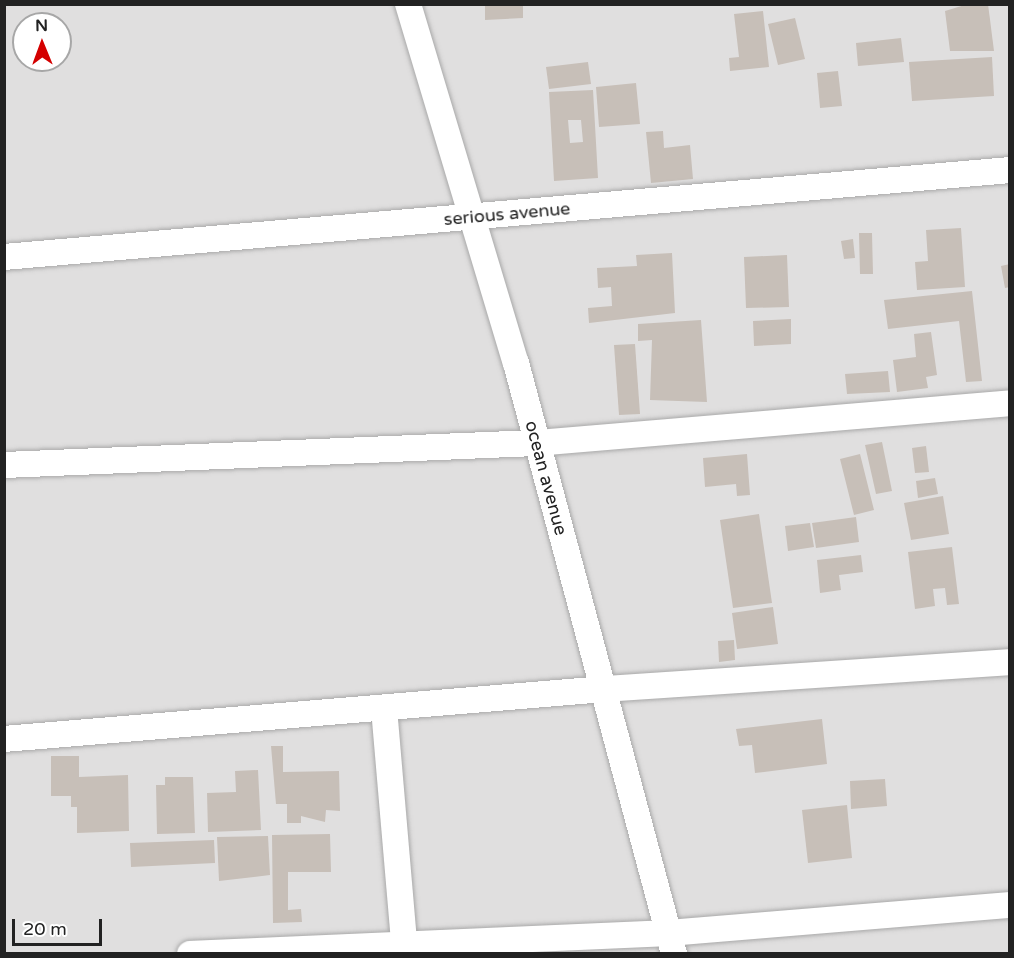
<!DOCTYPE html>
<html>
<head>
<meta charset="utf-8">
<style>
  body { margin:0 }
  #map { position:relative; width:1014px; height:958px; overflow:hidden; background:#f2efe9; font-family:"Varela Round",sans-serif }
  div>[style] { position:absolute }
  .residential>* { inset:0; background:#e0dfdf }
  .building>* { inset:0; background:#c7bfb8 }
  .roads { filter:drop-shadow(0 0 2px #a9a9a9) drop-shadow(0 0 2px #a9a9a9) }
  .street>* { height:26px; margin:-13px; padding:0 13px; transform-origin:13px; border-radius:13px; background:#fff }
  span { translate:-50% -50%; white-space:nowrap; text-align:center; line-height:1.15; -webkit-text-stroke:5px #fff; paint-order:stroke }
  .street-label { font-size:18px; color:#222 }
  .frame { position:absolute; inset:0; border:6px solid #222; pointer-events:none }
  .north { position:absolute; left:12px; top:12px; width:60px; height:60px; box-sizing:border-box; background:#fff; border:2px solid #a7a7a7; border-radius:50%; rotate:359deg; font-size:16px; font-weight:700; line-height:24px; text-align:center; color:#222 }
  .north::after { content:''; display:block; margin:auto; width:21px; height:27px; background:#d40000; clip-path:polygon(50% 0,100% 100%,50% 72%,0 100%) }
  .scale { position:absolute; left:12px; top:919px; width:90px; height:27px; box-sizing:border-box; border:3px solid #222; border-top:0; padding-left:8px; font-size:18px; line-height:21px; white-space:nowrap; color:#222; -webkit-text-stroke:4px #fff; paint-order:stroke }
</style>
</head>
<body>
<div id="map">
  <div class="residential">
    <div style="clip-path:polygon(evenodd,5px 5px,1009px 5px,1009px 953px,5px 953px,5px 5px,24px 24px,60px 24px,60px 60px,24px 60px,24px 24px)"></div>
  </div>
  <div class="building">
    <div style="clip-path:polygon(485px 4px,523px 4px,523px 18px,485px 20px)"></div>
    <div style="clip-path:polygon(968px 4px,988px 4px,994px 51px,950px 51px,945px 11px)"></div>
    <div style="clip-path:polygon(763px 11px,769px 67px,730px 71px,729px 58px,739px 57px,734px 14px)"></div>
    <div style="clip-path:polygon(795px 18px,805px 59px,778px 65px,768px 24px)"></div>
    <div style="clip-path:polygon(901px 38px,904px 62px,858px 66px,856px 43px)"></div>
    <div style="clip-path:polygon(992px 57px,994px 96px,912px 101px,909px 62px)"></div>
    <div style="clip-path:polygon(588px 62px,591px 84px,549px 89px,546px 67px)"></div>
    <div style="clip-path:polygon(838px 71px,842px 106px,820px 108px,817px 73px)"></div>
    <div style="clip-path:polygon(636px 83px,640px 124px,599px 127px,596px 87px)"></div>
    <div style="clip-path:polygon(evenodd,593px 90px,598px 178px,554px 181px,549px 92px,593px 90px,568px 120px,581px 120px,583px 142px,570px 143px,568px 120px)"></div>
    <div style="clip-path:polygon(663px 131px,664px 148px,690px 145px,693px 179px,651px 183px,646px 132px)"></div>
    <div style="clip-path:polygon(961px 228px,965px 287px,917px 290px,915px 262px,928px 261px,926px 230px)"></div>
    <div style="clip-path:polygon(859px 233px,872px 233px,873px 274px,860px 274px)"></div>
    <div style="clip-path:polygon(853px 239px,855px 258px,844px 259px,841px 241px)"></div>
    <div style="clip-path:polygon(672px 253px,675px 313px,589px 323px,588px 308px,612px 306px,611px 287px,598px 288px,597px 268px,637px 266px,636px 255px)"></div>
    <div style="clip-path:polygon(787px 255px,789px 307px,746px 308px,744px 257px)"></div>
    <div style="clip-path:polygon(1010px 264px,1010px 287px,1005px 288px,1001px 266px)"></div>
    <div style="clip-path:polygon(972px 291px,982px 381px,966px 382px,959px 321px,888px 329px,884px 300px)"></div>
    <div style="clip-path:polygon(791px 319px,791px 344px,754px 346px,753px 321px)"></div>
    <div style="clip-path:polygon(701px 320px,707px 402px,650px 400px,652px 340px,638px 341px,638px 324px)"></div>
    <div style="clip-path:polygon(931px 332px,937px 375px,926px 377px,928px 388px,897px 392px,893px 360px,916px 357px,914px 334px)"></div>
    <div style="clip-path:polygon(635px 344px,640px 414px,619px 415px,614px 345px)"></div>
    <div style="clip-path:polygon(888px 371px,890px 392px,847px 394px,845px 374px)"></div>
    <div style="clip-path:polygon(882px 442px,892px 491px,876px 494px,865px 445px)"></div>
    <div style="clip-path:polygon(926px 446px,929px 472px,915px 473px,912px 448px)"></div>
    <div style="clip-path:polygon(747px 454px,750px 495px,737px 496px,736px 484px,705px 487px,703px 458px)"></div>
    <div style="clip-path:polygon(860px 454px,874px 510px,854px 515px,840px 459px)"></div>
    <div style="clip-path:polygon(935px 478px,938px 494px,918px 498px,916px 481px)"></div>
    <div style="clip-path:polygon(943px 496px,949px 534px,911px 540px,904px 503px)"></div>
    <div style="clip-path:polygon(759px 514px,772px 603px,733px 608px,720px 520px)"></div>
    <div style="clip-path:polygon(856px 517px,859px 542px,816px 548px,812px 523px)"></div>
    <div style="clip-path:polygon(810px 523px,814px 547px,788px 551px,785px 526px)"></div>
    <div style="clip-path:polygon(952px 547px,959px 604px,947px 605px,945px 588px,933px 589px,935px 606px,915px 609px,908px 552px)"></div>
    <div style="clip-path:polygon(861px 555px,863px 572px,839px 575px,841px 590px,820px 593px,817px 560px)"></div>
    <div style="clip-path:polygon(773px 607px,778px 644px,737px 649px,732px 613px)"></div>
    <div style="clip-path:polygon(734px 640px,735px 660px,719px 662px,718px 641px)"></div>
    <div style="clip-path:polygon(822px 719px,827px 764px,755px 773px,752px 745px,739px 746px,736px 729px)"></div>
    <div style="clip-path:polygon(271px 746px,283px 746px,283px 772px,339px 771px,340px 811px,326px 810px,325px 822px,301px 816px,301px 823px,287px 823px,287px 804px,276px 804px)"></div>
    <div style="clip-path:polygon(51px 756px,79px 756px,79px 777px,128px 775px,129px 831px,77px 833px,77px 807px,71px 807px,71px 796px,51px 796px)"></div>
    <div style="clip-path:polygon(258px 770px,261px 830px,208px 832px,207px 793px,236px 792px,235px 771px)"></div>
    <div style="clip-path:polygon(165px 777px,193px 777px,195px 833px,157px 834px,156px 785px,165px 785px)"></div>
    <div style="clip-path:polygon(885px 779px,887px 806px,851px 809px,850px 781px)"></div>
    <div style="clip-path:polygon(847px 805px,852px 858px,808px 863px,802px 810px)"></div>
    <div style="clip-path:polygon(330px 834px,331px 872px,288px 872px,288px 910px,301px 909px,302px 922px,273px 923px,272px 835px)"></div>
    <div style="clip-path:polygon(268px 836px,270px 875px,219px 881px,217px 837px)"></div>
    <div style="clip-path:polygon(214px 840px,215px 863px,131px 867px,130px 843px)"></div>
  </div>
  <div class="roads">
    <div class="street">
      <div style="left:408px;top:4px;width:375px;rotate:73.3deg"></div>
      <div style="left:516px;top:363px;width:612px;rotate:75.03deg"></div>
      <div style="left:4px;top:257px;width:1010px;rotate:-4.94deg"></div>
      <div style="left:4px;top:465px;width:532px;rotate:-2.37deg"></div>
      <div style="left:536px;top:443px;width:476px;rotate:-4.8deg"></div>
      <div style="left:384px;top:708px;width:247px;rotate:85.1deg"></div>
      <div style="left:4px;top:739px;width:602px;rotate:-4.76deg"></div>
      <div style="left:604px;top:689px;width:407px;rotate:-3.8deg"></div>
      <div style="left:190px;top:954px;width:479px;rotate:-2.5deg"></div>
      <div style="left:669px;top:933px;width:342px;rotate:-4.7deg"></div>
    </div>
  </div>
  <div class="street-label">
    <span style="left:507px;top:214px;rotate:-5deg">serious avenue</span>
    <span style="left:546px;top:478px;rotate:75deg">ocean avenue</span>
  </div>
  <div class="frame"></div>
  <div class="north">N</div>
  <div class="scale">20 m</div>
</div>
</body>
</html>
